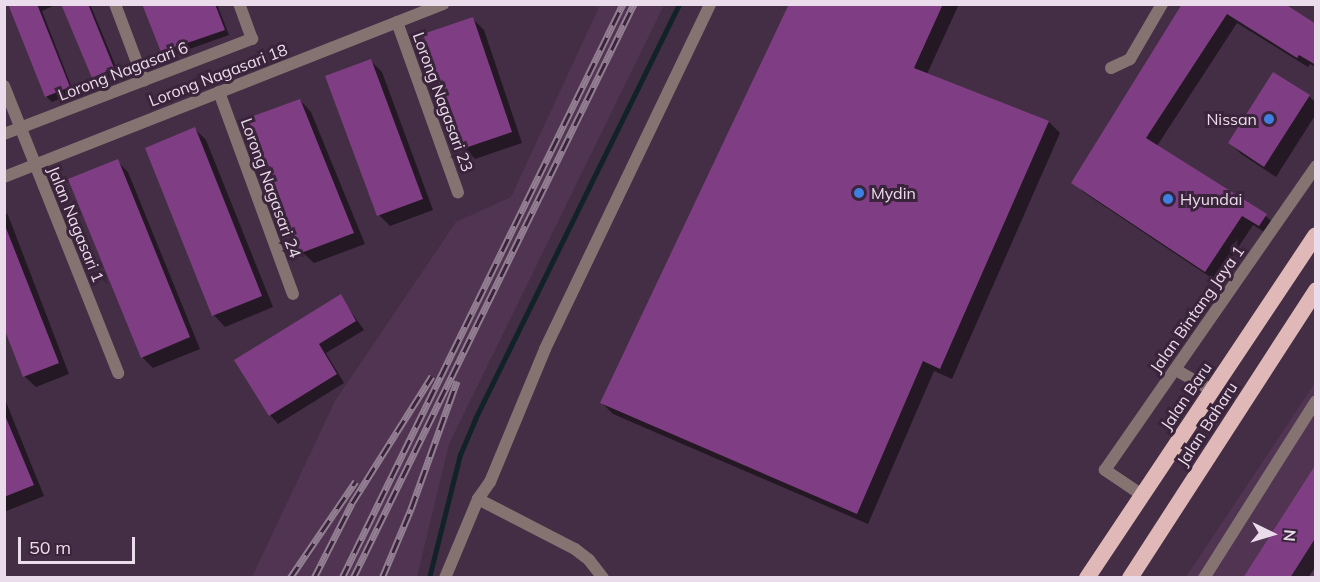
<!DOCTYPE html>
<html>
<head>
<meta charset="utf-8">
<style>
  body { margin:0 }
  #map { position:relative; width:1320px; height:582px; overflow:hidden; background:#442e45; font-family:Mulish,sans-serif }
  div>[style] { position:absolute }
  .built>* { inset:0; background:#503451 }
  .shadow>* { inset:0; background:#0007 }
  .stream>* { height:4.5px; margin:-2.25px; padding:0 2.25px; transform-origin:2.25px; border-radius:2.25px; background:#112329 }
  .building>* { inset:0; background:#7f3e83 }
  .minor>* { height:12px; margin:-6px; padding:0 6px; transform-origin:6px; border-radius:6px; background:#857372 }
  .trunk>* { height:16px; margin:-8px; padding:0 8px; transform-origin:8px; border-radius:8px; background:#e0b8b7 }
  .rail>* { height:7px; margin-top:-3.5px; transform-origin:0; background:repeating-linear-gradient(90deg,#3a243b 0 14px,#927f92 0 28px); box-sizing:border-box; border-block:2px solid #927f92 }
  .dots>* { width:16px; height:16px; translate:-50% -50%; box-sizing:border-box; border:3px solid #3a243b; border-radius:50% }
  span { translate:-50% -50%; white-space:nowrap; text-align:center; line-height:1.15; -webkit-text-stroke:6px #3a243b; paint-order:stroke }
  .street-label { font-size:16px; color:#eadcea }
  .poi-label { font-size:16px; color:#eadcea }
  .right { translate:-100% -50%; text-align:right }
  .left { translate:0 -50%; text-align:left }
  .frame { position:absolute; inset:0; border:6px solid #eadcea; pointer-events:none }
  .north { position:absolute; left:1242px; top:504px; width:60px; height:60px; -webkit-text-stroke:4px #3a243b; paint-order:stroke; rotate:95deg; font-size:16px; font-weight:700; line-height:24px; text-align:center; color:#eadcea }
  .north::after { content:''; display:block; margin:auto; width:21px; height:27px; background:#eadcea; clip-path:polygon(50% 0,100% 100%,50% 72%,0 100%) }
  .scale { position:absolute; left:18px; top:537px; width:117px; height:27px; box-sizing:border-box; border:3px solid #eadcea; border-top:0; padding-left:8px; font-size:18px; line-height:21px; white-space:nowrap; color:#eadcea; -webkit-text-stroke:4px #3a243b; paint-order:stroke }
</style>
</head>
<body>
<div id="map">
  <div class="built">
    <div style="clip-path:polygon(600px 5px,664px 5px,449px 444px,417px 577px,252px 577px,335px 401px,456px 222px,511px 197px)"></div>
    <div style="clip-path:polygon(1315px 383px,1315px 577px,1186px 577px)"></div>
  </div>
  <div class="shadow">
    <div style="clip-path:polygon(10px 4px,57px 4px,42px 11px,74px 93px,52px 102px,46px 96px)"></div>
    <div style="clip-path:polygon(63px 4px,90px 4px,119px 74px,98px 82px,93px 77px)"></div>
    <div style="clip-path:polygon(143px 4px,217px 4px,229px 35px,167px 57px,162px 51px)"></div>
    <div style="clip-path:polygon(791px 4px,959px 4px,927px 74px,1049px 122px,1060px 133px,952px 379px,934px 371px,868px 524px,613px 414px,602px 403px)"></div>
    <div style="clip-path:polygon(1184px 4px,1316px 25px,1316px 67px,1310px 64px,1308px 67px,1237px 23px,1157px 146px,1266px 216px,1276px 226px,1269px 235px,1253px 225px,1216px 281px,1083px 192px,1073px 182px)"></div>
    <div style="clip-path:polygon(473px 19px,484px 30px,522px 143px,475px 159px,464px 148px)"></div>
    <div style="clip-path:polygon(371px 61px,382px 72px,433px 210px,390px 226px,379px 215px)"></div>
    <div style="clip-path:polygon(1309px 96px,1316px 103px,1316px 114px,1276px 177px,1241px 154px,1230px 143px)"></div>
    <div style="clip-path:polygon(300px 100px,311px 112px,365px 244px,314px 263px,302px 252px)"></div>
    <div style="clip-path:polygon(195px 129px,206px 140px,273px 307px,225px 327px,214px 315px,147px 148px)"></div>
    <div style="clip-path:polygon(117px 161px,128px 172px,200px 349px,153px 368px,142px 357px)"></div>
    <div style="clip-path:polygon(4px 211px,8px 215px,69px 374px,36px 387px,24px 376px,4px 324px)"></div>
    <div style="clip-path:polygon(340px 296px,364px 330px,326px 353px,344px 383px,278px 424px,270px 415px,237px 360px)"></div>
    <div style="clip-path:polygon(4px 397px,44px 496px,4px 512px)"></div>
    <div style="clip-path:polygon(1316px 467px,1316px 566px,1308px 578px,1244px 578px)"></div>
  </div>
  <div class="stream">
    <div style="left:429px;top:578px;width:127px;rotate:-75.9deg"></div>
    <div style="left:460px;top:455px;width:39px;rotate:-67deg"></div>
    <div style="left:475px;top:419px;width:462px;rotate:-63.8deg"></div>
  </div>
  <div class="building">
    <div style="clip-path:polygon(8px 4px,37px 4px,70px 87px,45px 97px)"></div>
    <div style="clip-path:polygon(61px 4px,88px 4px,114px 68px,92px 78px)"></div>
    <div style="clip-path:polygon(142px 4px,215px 4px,225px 30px,161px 52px)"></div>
    <div style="clip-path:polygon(789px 4px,943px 4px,914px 68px,1049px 121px,940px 369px,923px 361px,857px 514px,600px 403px)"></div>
    <div style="clip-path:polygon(1182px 4px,1285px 4px,1316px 24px,1316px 65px,1299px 55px,1297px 58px,1227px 14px,1146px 138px,1267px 214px,1259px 226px,1242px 216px,1205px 272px,1071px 183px)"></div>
    <div style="clip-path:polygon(473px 17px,512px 132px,462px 149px,423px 34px)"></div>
    <div style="clip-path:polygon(371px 59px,423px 199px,377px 216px,325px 76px)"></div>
    <div style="clip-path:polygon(1273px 72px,1310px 95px,1264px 167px,1228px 143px)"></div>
    <div style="clip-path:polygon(300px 99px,354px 233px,301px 253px,248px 118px)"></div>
    <div style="clip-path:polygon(195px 127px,262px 296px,212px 316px,145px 148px)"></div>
    <div style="clip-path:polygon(118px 159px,190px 337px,141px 358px,68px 179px)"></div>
    <div style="clip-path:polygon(4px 223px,59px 363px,23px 377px,4px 328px)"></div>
    <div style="clip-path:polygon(341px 294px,356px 321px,319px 344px,337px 374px,269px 416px,234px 360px)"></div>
    <div style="clip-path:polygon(4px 413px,34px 485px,4px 497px)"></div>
    <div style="clip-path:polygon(1316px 464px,1316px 537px,1290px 578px,1243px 578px)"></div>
  </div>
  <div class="minor">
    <div style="left:115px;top:4px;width:82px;rotate:69.4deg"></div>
    <div style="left:397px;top:22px;width:181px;rotate:70.3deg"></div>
    <div style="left:1111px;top:68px;width:21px;rotate:-25deg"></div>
    <div style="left:1130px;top:59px;width:64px;rotate:-59.8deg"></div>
    <div style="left:4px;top:86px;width:309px;rotate:68.3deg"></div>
    <div style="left:219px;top:92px;width:215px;rotate:69.9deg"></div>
    <div style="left:4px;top:134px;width:266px;rotate:-21deg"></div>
    <div style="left:252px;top:39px;width:37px;rotate:-110deg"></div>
    <div style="left:4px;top:177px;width:472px;rotate:-21.5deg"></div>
    <div style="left:1176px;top:370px;width:40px;rotate:29.7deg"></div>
    <div style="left:1142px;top:495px;width:45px;rotate:-146deg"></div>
    <div style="left:1105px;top:470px;width:370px;rotate:-55.2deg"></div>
    <div style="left:478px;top:499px;width:109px;rotate:27.3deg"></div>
    <div style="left:575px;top:549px;width:18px;rotate:38deg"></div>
    <div style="left:589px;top:560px;width:23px;rotate:52deg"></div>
    <div style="left:445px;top:578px;width:86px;rotate:-67.3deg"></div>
    <div style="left:478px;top:499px;width:21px;rotate:-55deg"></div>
    <div style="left:490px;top:482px;width:144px;rotate:-67.5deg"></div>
    <div style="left:545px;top:349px;width:382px;rotate:-64.4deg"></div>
    <div style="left:1204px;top:578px;width:209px;rotate:-57.7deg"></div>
  </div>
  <div class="trunk">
    <div style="left:1087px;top:578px;width:412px;rotate:-56.3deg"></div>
    <div style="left:1130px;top:578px;width:343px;rotate:-57.1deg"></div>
  </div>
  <div class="rail">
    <div style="left:290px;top:578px;width:117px;rotate:-55.8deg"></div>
    <div style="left:314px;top:578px;width:84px;rotate:-63.1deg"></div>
    <div style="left:352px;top:503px;width:150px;rotate:-57.8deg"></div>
    <div style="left:342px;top:578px;width:639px;rotate:-63.92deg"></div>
    <div style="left:353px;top:578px;width:639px;rotate:-63.92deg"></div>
    <div style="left:382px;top:578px;width:75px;rotate:-67.2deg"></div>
    <div style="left:411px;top:509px;width:136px;rotate:-70.2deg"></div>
  </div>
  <div class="dots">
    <div style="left:1269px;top:119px;background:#3f7fe0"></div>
    <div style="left:859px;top:193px;background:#3f7fe0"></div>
    <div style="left:1168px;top:199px;background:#3f7fe0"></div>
  </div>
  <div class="street-label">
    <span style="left:123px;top:71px;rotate:-21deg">Lorong Nagasari 6</span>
    <span style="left:218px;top:75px;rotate:-21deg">Lorong Nagasari 18</span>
    <span style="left:443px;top:102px;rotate:70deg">Lorong Nagasari 23</span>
    <span style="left:271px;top:188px;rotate:70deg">Lorong Nagasari 24</span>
    <span style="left:76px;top:224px;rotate:68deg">Jalan Nagasari 1</span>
    <span style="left:1197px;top:309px;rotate:-55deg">Jalan Bintang Jaya 1</span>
    <span style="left:1186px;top:396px;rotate:-56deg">Jalan Baru</span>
    <span style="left:1207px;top:424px;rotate:-57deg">Jalan Baharu</span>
  </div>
  <div class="poi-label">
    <span class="right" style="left:1257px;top:119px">Nissan</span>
    <span class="left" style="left:871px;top:193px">Mydin</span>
    <span class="left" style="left:1180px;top:199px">Hyundai</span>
  </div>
  <div class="frame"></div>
  <div class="north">N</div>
  <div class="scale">50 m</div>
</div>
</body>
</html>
